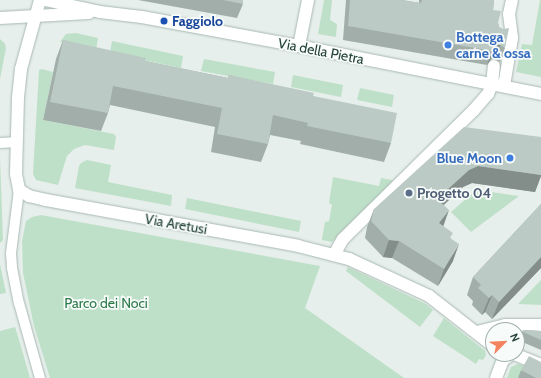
<!DOCTYPE html>
<html>
<head>
<meta charset="utf-8">
<style>
  body { margin:0 }
  #map { position:relative; width:541px; height:378px; overflow:hidden; background:#e6efeb; font-family:Cabin,sans-serif }
  div>[style] { position:absolute }
  .green>* { inset:0; background:#bfe0c8 }
  .roads { filter:drop-shadow(0 0 1px #a8b8b2) drop-shadow(0 0 1px #a8b8b2) }
  .service>* { height:10px; margin:-5px; padding:0 5px; transform-origin:5px; border-radius:5px; background:#fff }
  .minor>* { height:12px; margin:-6px; padding:0 6px; transform-origin:6px; border-radius:6px; background:#fff }
  .secondary>* { height:12px; margin:-6px; padding:0 6px; transform-origin:6px; border-radius:6px; background:#fff }
  .wall>* { inset:0; background:#a1aea9 }
  .shaded-wall>* { inset:0; background:#838d89 }
  .building>* { inset:0; background:#bbcac4 }
  .dots>* { width:11px; height:11px; translate:-50% -50%; box-sizing:border-box; border:2px solid #f7fbf9; border-radius:50% }
  span { translate:-50% -50%; white-space:nowrap; text-align:center; line-height:1.15; -webkit-text-stroke:3.5px #f7fbf9; paint-order:stroke }
  .transit-label { font-size:14px; color:#164399; font-weight:700 }
  .left { translate:0 -50%; text-align:left }
  .shop-label { font-size:14px; color:#366cbe; font-weight:700 }
  .right { translate:-100% -50%; text-align:right }
  .street-label { font-size:14px; color:#24423a }
  .service-label { font-size:14px; color:#4e5e75; font-weight:700 }
  .park-label { font-size:14px; color:#2d7a4b }
  .north { position:absolute; left:485px; top:322px; width:40px; height:40px; box-sizing:border-box; background:#f7fbf9; border:1px solid #a3b1ad; border-radius:50%; rotate:66deg; font-size:11px; font-weight:700; line-height:16px; text-align:center; color:#24423a }
  .north::after { content:''; display:block; margin:auto; width:14px; height:18px; background:#f4845f; clip-path:polygon(50% 0,100% 100%,50% 72%,0 100%) }
</style>
</head>
<body>
<div id="map">
  <div class="green">
    <div style="clip-path:polygon(324px 0,332px 0,330px 20px,337px 24px,336px 37px,318px 34px)"></div>
    <div style="clip-path:polygon(540px 0,541px 0,541px 77px,516px 72px,522px 44px,532px 45px)"></div>
    <div style="clip-path:polygon(76px 33px,98px 38px,96px 50px,60px 42px,66px 34px)"></div>
    <div style="clip-path:polygon(0 39px,5px 44px,6px 48px,0 79px)"></div>
    <div style="clip-path:polygon(112px 41px,183px 56px,181px 68px,110px 53px)"></div>
    <div style="clip-path:polygon(204px 59px,275px 72px,273px 84px,201px 71px)"></div>
    <div style="clip-path:polygon(42px 69px,53px 72px,43px 120px,114px 134px,116px 137px,114px 150px,85px 145px,74px 149px,67px 156px,58px 185px,36px 180px,33px 174px,39px 70px)"></div>
    <div style="clip-path:polygon(293px 75px,343px 85px,341px 97px,291px 87px)"></div>
    <div style="clip-path:polygon(360px 88px,394px 95px,392px 107px,357px 100px)"></div>
    <div style="clip-path:polygon(0 158px,3px 240px,0 243px)"></div>
    <div style="clip-path:polygon(87px 160px,111px 165px,108px 182px,172px 195px,171px 206px,75px 188px,79px 166px,81px 163px)"></div>
    <div style="clip-path:polygon(333px 177px,379px 186px,381px 178px,392px 180px,393px 182px,332px 242px,322px 240px,322px 238px,325px 222px,329px 221px,332px 205px,329px 203px)"></div>
    <div style="clip-path:polygon(476px 190px,478px 190px,519px 196px,471px 232px,451px 212px)"></div>
    <div style="clip-path:polygon(187px 198px,301px 221px,299px 232px,185px 209px)"></div>
    <div style="clip-path:polygon(41px 215px,320px 266px,305px 308px,404px 378px,50px 378px,34px 326px,23px 273px,22px 241px,26px 221px,32px 217px)"></div>
    <div style="clip-path:polygon(0 264px,6px 293px,0 294px)"></div>
    <div style="clip-path:polygon(348px 267px,426px 304px,433px 310px,420px 327px,346px 271px)"></div>
    <div style="clip-path:polygon(541px 280px,541px 305px,518px 304px)"></div>
    <div style="clip-path:polygon(444px 318px,485px 351px,486px 355px,483px 360px,479px 359px,476px 364px,433px 336px)"></div>
    <div style="clip-path:polygon(15px 327px,20px 343px,30px 378px,0 378px,0 331px)"></div>
    <div style="clip-path:polygon(518px 364px,525px 366px,518px 378px,507px 378px,511px 367px)"></div>
  </div>
  <div class="roads">
    <div class="service">
      <div style="left:0;top:143px;width:17px;rotate:-3deg"></div>
      <div style="left:19px;top:190px;width:64px;rotate:97.2deg"></div>
      <div style="left:11px;top:253px;width:15px;rotate:86deg"></div>
      <div style="left:12px;top:268px;width:36px;rotate:79deg"></div>
      <div style="left:19px;top:303px;width:78px;rotate:74.4deg"></div>
    </div>
    <div class="minor">
      <div style="left:40px;top:0;width:72px;rotate:105.4deg"></div>
      <div style="left:21px;top:69px;width:28px;rotate:96deg"></div>
      <div style="left:18px;top:97px;width:77px;rotate:91.5deg"></div>
      <div style="left:16px;top:174px;width:16px;rotate:79deg"></div>
      <div style="left:19px;top:190px;width:12px;rotate:31deg"></div>
      <div style="left:29px;top:196px;width:17px;rotate:13deg"></div>
      <div style="left:46px;top:200px;width:256px;rotate:10.3deg"></div>
      <div style="left:298px;top:246px;width:53px;rotate:14.3deg"></div>
      <div style="left:349px;top:259px;width:88px;rotate:24.8deg"></div>
      <div style="left:429px;top:296px;width:81px;rotate:38deg"></div>
      <div style="left:299px;top:46px;width:47px;rotate:-78.9deg"></div>
      <div style="left:504px;top:86px;width:49px;rotate:-80.5deg"></div>
      <div style="left:512px;top:38px;width:24px;rotate:-97deg"></div>
      <div style="left:509px;top:14px;width:14px;rotate:-78deg"></div>
      <div style="left:334px;top:255px;width:18px;rotate:-61deg"></div>
      <div style="left:343px;top:239px;width:182px;rotate:-44.6deg"></div>
      <div style="left:473px;top:111px;width:23px;rotate:-49deg"></div>
      <div style="left:488px;top:94px;width:11px;rotate:-68deg"></div>
      <div style="left:492px;top:84px;width:18px;rotate:-84deg"></div>
      <div style="left:477px;top:332px;width:29px;rotate:-14deg"></div>
      <div style="left:505px;top:325px;width:36px"></div>
      <div style="left:514px;top:354px;width:29px;rotate:22deg"></div>
      <div style="left:496px;top:378px;width:19px;rotate:-69deg"></div>
      <div style="left:503px;top:360px;width:11px;rotate:-34deg"></div>
    </div>
    <div class="secondary">
      <div style="left:45px;top:0;width:56px;rotate:12.3deg"></div>
      <div style="left:100px;top:12px;width:42px;rotate:6.8deg"></div>
      <div style="left:142px;top:17px;width:160px;rotate:10.5deg"></div>
      <div style="left:299px;top:46px;width:247px;rotate:11.2deg"></div>
      <div style="left:0;top:18px;width:89px;rotate:-3.2deg"></div>
    </div>
  </div>
  <div class="wall">
    <div style="clip-path:polygon(138px 0,243px 0,243px 4px,237px 18px)"></div>
    <div style="clip-path:polygon(346px 0,402px 0,419px 3px,419px 0,494px 0,493px 10px,498px 23px,505px 48px,500px 62px,495px 59px,491px 59px,487px 65px,343px 40px)"></div>
    <div style="clip-path:polygon(63px 40px,145px 61px,228px 78px,229px 75px,313px 96px,391px 143px,384px 162px,300px 144px,301px 141px,270px 135px,268px 144px,261px 162px,211px 152px,215px 127px,110px 105px,108px 113px,101px 131px,43px 120px,56px 59px)"></div>
    <div style="clip-path:polygon(541px 137px,541px 176px,535px 192px,472px 183px,463px 187px,444px 205px,443px 226px,451px 239px,453px 261px,438px 286px,392px 258px,383px 257px,365px 238px,367px 227px,374px 209px)"></div>
    <div style="clip-path:polygon(541px 204px,541px 268px,492px 319px,485px 312px,482px 315px,472px 305px,473px 301px,467px 295px,473px 277px)"></div>
    <div style="clip-path:polygon(523px 330px,541px 331px,541px 350px,520px 341px)"></div>
    <div style="clip-path:polygon(521px 370px,541px 378px,518px 378px)"></div>
  </div>
  <div class="shaded-wall">
    <div style="clip-path:polygon(496px 45px,500px 45px,495px 59px,491px 59px,487px 65px,492px 51px)"></div>
    <div style="clip-path:polygon(478px 166px,541px 175px,541px 176px,535px 192px,472px 183px,463px 187px,431px 216px,437px 199px,469px 170px)"></div>
    <div style="clip-path:polygon(449px 210px,443px 227px,439px 223px)"></div>
    <div style="clip-path:polygon(389px 240px,399px 241px,392px 258px,383px 257px)"></div>
    <div style="clip-path:polygon(459px 244px,453px 261px,438px 286px,444px 269px)"></div>
    <div style="clip-path:polygon(541px 257px,541px 268px,492px 319px,499px 302px)"></div>
    <div style="clip-path:polygon(492px 295px,485px 312px,482px 315px,489px 298px)"></div>
  </div>
  <div class="building">
    <div style="clip-path:polygon(223px 0,243px 0,243px 4px)"></div>
    <div style="clip-path:polygon(350px 0,402px 0,421px 3px,422px 0,494px 0,493px 10px,501px 11px,498px 23px,499px 27px,503px 29px,509px 28px,505px 48px,500px 45px,496px 45px,492px 51px,348px 26px)"></div>
    <div style="clip-path:polygon(63px 40px,146px 58px,145px 61px,228px 78px,229px 75px,314px 93px,313px 96px,397px 113px,391px 143px,307px 126px,308px 123px,273px 115px,268px 144px,217px 134px,222px 108px,113px 86px,108px 113px,50px 102px)"></div>
    <div style="clip-path:polygon(464px 127px,541px 137px,541px 175px,478px 166px,469px 170px,437px 199px,449px 210px,439px 223px,453px 233px,450px 238px,459px 244px,444px 269px,399px 241px,389px 240px,371px 221px,374px 209px)"></div>
    <div style="clip-path:polygon(541px 204px,541px 257px,499px 302px,492px 295px,489px 298px,478px 288px,481px 285px,473px 277px)"></div>
    <div style="clip-path:polygon(523px 330px,541px 331px,541px 340px,523px 332px)"></div>
    <div style="clip-path:polygon(529px 356px,541px 362px,541px 378px,536px 378px,521px 370px)"></div>
  </div>
  <div class="dots">
    <div style="left:164px;top:21px;background:#1a4fb4"></div>
    <div style="left:448px;top:45px;background:#3f7fe0"></div>
    <div style="left:510px;top:158px;background:#3f7fe0"></div>
    <div style="left:409px;top:193px;background:#5c6f8a"></div>
  </div>
  <div class="transit-label">
    <span class="left" style="left:172px;top:21px">Faggiolo</span>
  </div>
  <div class="shop-label">
    <span class="left" style="left:456px;top:45px">Bottega<br>carne &amp; ossa</span>
    <span class="right" style="left:502px;top:158px">Blue Moon</span>
  </div>
  <div class="street-label">
    <span style="left:321px;top:51px;rotate:11deg">Via della Pietra</span>
    <span style="left:176px;top:224px;rotate:10deg">Via Aretusi</span>
  </div>
  <div class="service-label">
    <span class="left" style="left:417px;top:193px">Progetto 04</span>
  </div>
  <div class="park-label">
    <span style="left:106px;top:303px">Parco dei Noci</span>
  </div>
  <div class="north">N</div>
</div>
</body>
</html>
